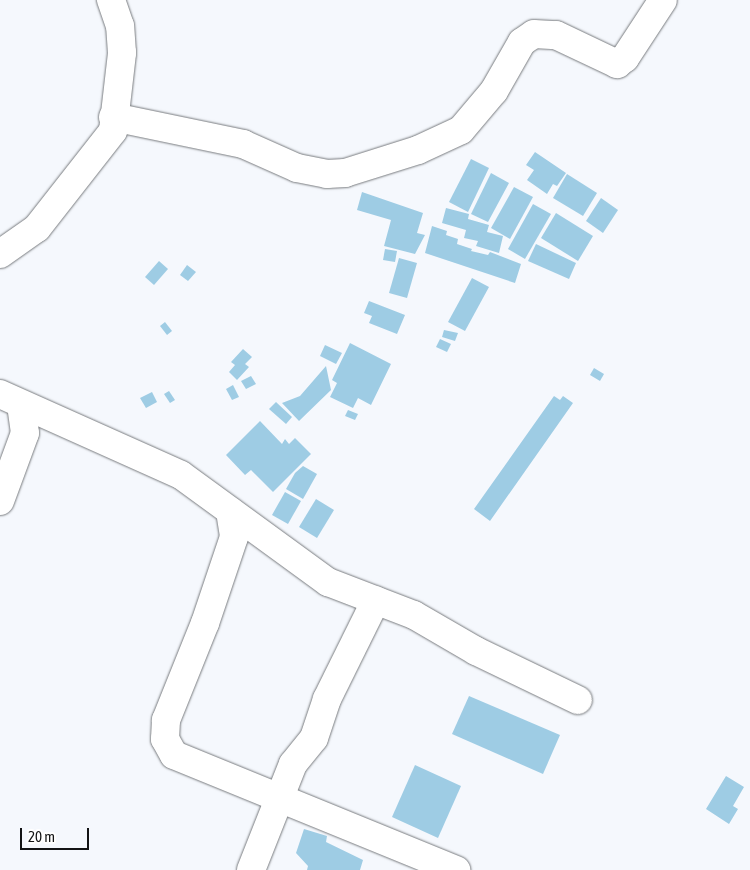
<!DOCTYPE html>
<html>
<head>
<meta charset="utf-8">
<style>
  body { margin:0 }
  #map { position:relative; width:750px; height:870px; overflow:hidden; background:#f5f8fd; font-family:"Asap Condensed",sans-serif }
  div>[style] { position:absolute }
  .building>* { inset:0; background:#9ecce4 }
  .roads { filter:drop-shadow(0 0 1px #787b7f) drop-shadow(0 0 1px #787b7f) }
  .minor>* { height:28px; margin:-14px; padding:0 14px; transform-origin:14px; border-radius:14px; background:#fff }
  span { translate:-50% -50%; white-space:nowrap; text-align:center; line-height:1.15; -webkit-text-stroke:5px #fff; paint-order:stroke }
  .scale { position:absolute; left:20px; top:828px; width:69px; height:22px; box-sizing:border-box; border:2px solid #131415; border-top:0; padding-left:6px; font-size:15px; line-height:18px; white-space:nowrap; color:#131415; -webkit-text-stroke:4px #fff; paint-order:stroke }
</style>
</head>
<body>
<div id="map">
  <div class="building">
    <div style="clip-path:polygon(535px 152px,566px 173px,557px 186px,553px 184px,547px 194px,527px 180px,534px 170px,526px 165px)"></div>
    <div style="clip-path:polygon(471px 159px,489px 168px,468px 212px,449px 202px)"></div>
    <div style="clip-path:polygon(491px 173px,509px 183px,488px 222px,471px 214px)"></div>
    <div style="clip-path:polygon(567px 174px,597px 193px,583px 216px,553px 198px)"></div>
    <div style="clip-path:polygon(514px 187px,533px 197px,510px 239px,491px 228px)"></div>
    <div style="clip-path:polygon(362px 192px,423px 213px,417px 233px,425px 235px,415px 254px,384px 246px,391px 220px,357px 210px)"></div>
    <div style="clip-path:polygon(601px 198px,618px 210px,603px 233px,586px 221px)"></div>
    <div style="clip-path:polygon(533px 204px,551px 214px,525px 259px,508px 249px)"></div>
    <div style="clip-path:polygon(446px 208px,469px 214px,468px 219px,489px 225px,487px 232px,503px 236px,499px 253px,476px 246px,478px 241px,464px 238px,466px 230px,442px 223px)"></div>
    <div style="clip-path:polygon(556px 213px,593px 236px,578px 261px,541px 238px)"></div>
    <div style="clip-path:polygon(432px 226px,447px 231px,446px 235px,458px 239px,457px 244px,472px 249px,471px 251px,488px 255px,490px 252px,521px 264px,515px 283px,425px 253px)"></div>
    <div style="clip-path:polygon(536px 244px,576px 263px,569px 279px,528px 261px)"></div>
    <div style="clip-path:polygon(385px 249px,397px 251px,395px 262px,383px 260px)"></div>
    <div style="clip-path:polygon(399px 258px,417px 263px,407px 298px,389px 293px)"></div>
    <div style="clip-path:polygon(159px 261px,168px 269px,154px 285px,145px 277px)"></div>
    <div style="clip-path:polygon(187px 265px,196px 272px,188px 281px,180px 275px)"></div>
    <div style="clip-path:polygon(472px 278px,489px 287px,465px 331px,448px 322px)"></div>
    <div style="clip-path:polygon(369px 301px,405px 315px,397px 334px,369px 323px,372px 316px,364px 313px)"></div>
    <div style="clip-path:polygon(165px 322px,172px 331px,167px 335px,160px 326px)"></div>
    <div style="clip-path:polygon(444px 330px,458px 333px,455px 341px,442px 337px)"></div>
    <div style="clip-path:polygon(440px 339px,451px 344px,447px 352px,436px 347px)"></div>
    <div style="clip-path:polygon(350px 343px,391px 364px,371px 405px,358px 398px,353px 408px,330px 397px,337px 383px,332px 380px)"></div>
    <div style="clip-path:polygon(325px 345px,342px 353px,336px 364px,320px 356px)"></div>
    <div style="clip-path:polygon(243px 349px,252px 357px,245px 364px,249px 367px,237px 380px,229px 372px,235px 365px,231px 362px)"></div>
    <div style="clip-path:polygon(326px 366px,331px 390px,299px 421px,282px 403px,300px 396px)"></div>
    <div style="clip-path:polygon(594px 368px,604px 374px,600px 381px,590px 375px)"></div>
    <div style="clip-path:polygon(251px 376px,256px 384px,246px 389px,241px 381px)"></div>
    <div style="clip-path:polygon(233px 385px,239px 397px,232px 400px,226px 389px)"></div>
    <div style="clip-path:polygon(169px 391px,175px 400px,170px 403px,164px 394px)"></div>
    <div style="clip-path:polygon(152px 392px,157px 402px,146px 408px,140px 398px)"></div>
    <div style="clip-path:polygon(554px 396px,560px 400px,563px 396px,573px 403px,490px 521px,474px 509px)"></div>
    <div style="clip-path:polygon(276px 402px,292px 417px,286px 424px,269px 409px)"></div>
    <div style="clip-path:polygon(348px 410px,358px 414px,355px 420px,345px 416px)"></div>
    <div style="clip-path:polygon(260px 421px,282px 444px,285px 439px,289px 444px,295px 438px,311px 454px,273px 492px,251px 470px,245px 475px,226px 455px)"></div>
    <div style="clip-path:polygon(303px 466px,317px 474px,303px 499px,286px 489px,295px 473px)"></div>
    <div style="clip-path:polygon(285px 492px,301px 501px,288px 524px,272px 515px)"></div>
    <div style="clip-path:polygon(316px 499px,334px 510px,317px 538px,299px 527px)"></div>
    <div style="clip-path:polygon(469px 696px,560px 735px,543px 774px,452px 734px)"></div>
    <div style="clip-path:polygon(415px 765px,461px 786px,438px 838px,392px 817px)"></div>
    <div style="clip-path:polygon(726px 776px,744px 787px,733px 806px,738px 809px,729px 824px,706px 809px)"></div>
    <div style="clip-path:polygon(304px 829px,327px 836px,326px 842px,363px 860px,360px 870px,307px 870px,308px 866px,296px 853px)"></div>
  </div>
  <div class="roads">
    <div class="minor">
      <div style="left:113px;top:117px;width:133px;rotate:11.7deg"></div>
      <div style="left:243px;top:144px;width:59px;rotate:24deg"></div>
      <div style="left:297px;top:168px;width:31px;rotate:11deg"></div>
      <div style="left:327px;top:174px;width:18px;rotate:-3deg"></div>
      <div style="left:345px;top:173px;width:77px;rotate:-17.5deg"></div>
      <div style="left:418px;top:150px;width:47px;rotate:-24.9deg"></div>
      <div style="left:461px;top:130px;width:51px;rotate:-49.8deg"></div>
      <div style="left:494px;top:91px;width:56px;rotate:-60.3deg"></div>
      <div style="left:522px;top:42px;width:14px;rotate:-34deg"></div>
      <div style="left:534px;top:34px;width:22px;rotate:3deg"></div>
      <div style="left:556px;top:35px;width:68px;rotate:25.4deg"></div>
      <div style="left:617px;top:64px;width:10px;rotate:-37deg"></div>
      <div style="left:625px;top:58px;width:69px;rotate:-56.8deg"></div>
      <div style="left:0;top:254px;width:45px;rotate:-35.1deg"></div>
      <div style="left:37px;top:228px;width:123px;rotate:-51.9deg"></div>
      <div style="left:113px;top:131px;width:79px;rotate:-83.4deg"></div>
      <div style="left:122px;top:53px;width:27px;rotate:-94deg"></div>
      <div style="left:120px;top:26px;width:28px;rotate:-109deg"></div>
      <div style="left:0;top:394px;width:198px;rotate:24.1deg"></div>
      <div style="left:181px;top:475px;width:182px;rotate:36.1deg"></div>
      <div style="left:328px;top:582px;width:92px;rotate:21deg"></div>
      <div style="left:414px;top:615px;width:72px;rotate:30.1deg"></div>
      <div style="left:476px;top:651px;width:113px;rotate:25.7deg"></div>
      <div style="left:0;top:501px;width:72px;rotate:-69.8deg"></div>
      <div style="left:25px;top:433px;width:27px;rotate:-98deg"></div>
      <div style="left:230px;top:511px;width:26px;rotate:81deg"></div>
      <div style="left:234px;top:537px;width:91px;rotate:108.6deg"></div>
      <div style="left:205px;top:623px;width:105px;rotate:111.9deg"></div>
      <div style="left:166px;top:720px;width:19px;rotate:93deg"></div>
      <div style="left:165px;top:739px;width:18px;rotate:61deg"></div>
      <div style="left:174px;top:755px;width:305px;rotate:22.2deg"></div>
      <div style="left:251px;top:870px;width:114px;rotate:-68.4deg"></div>
      <div style="left:293px;top:764px;width:33px;rotate:-51deg"></div>
      <div style="left:314px;top:738px;width:41px;rotate:-71.6deg"></div>
      <div style="left:327px;top:699px;width:110px;rotate:-63.7deg"></div>
    </div>
  </div>
  <div class="scale">20 m</div>
</div>
</body>
</html>
